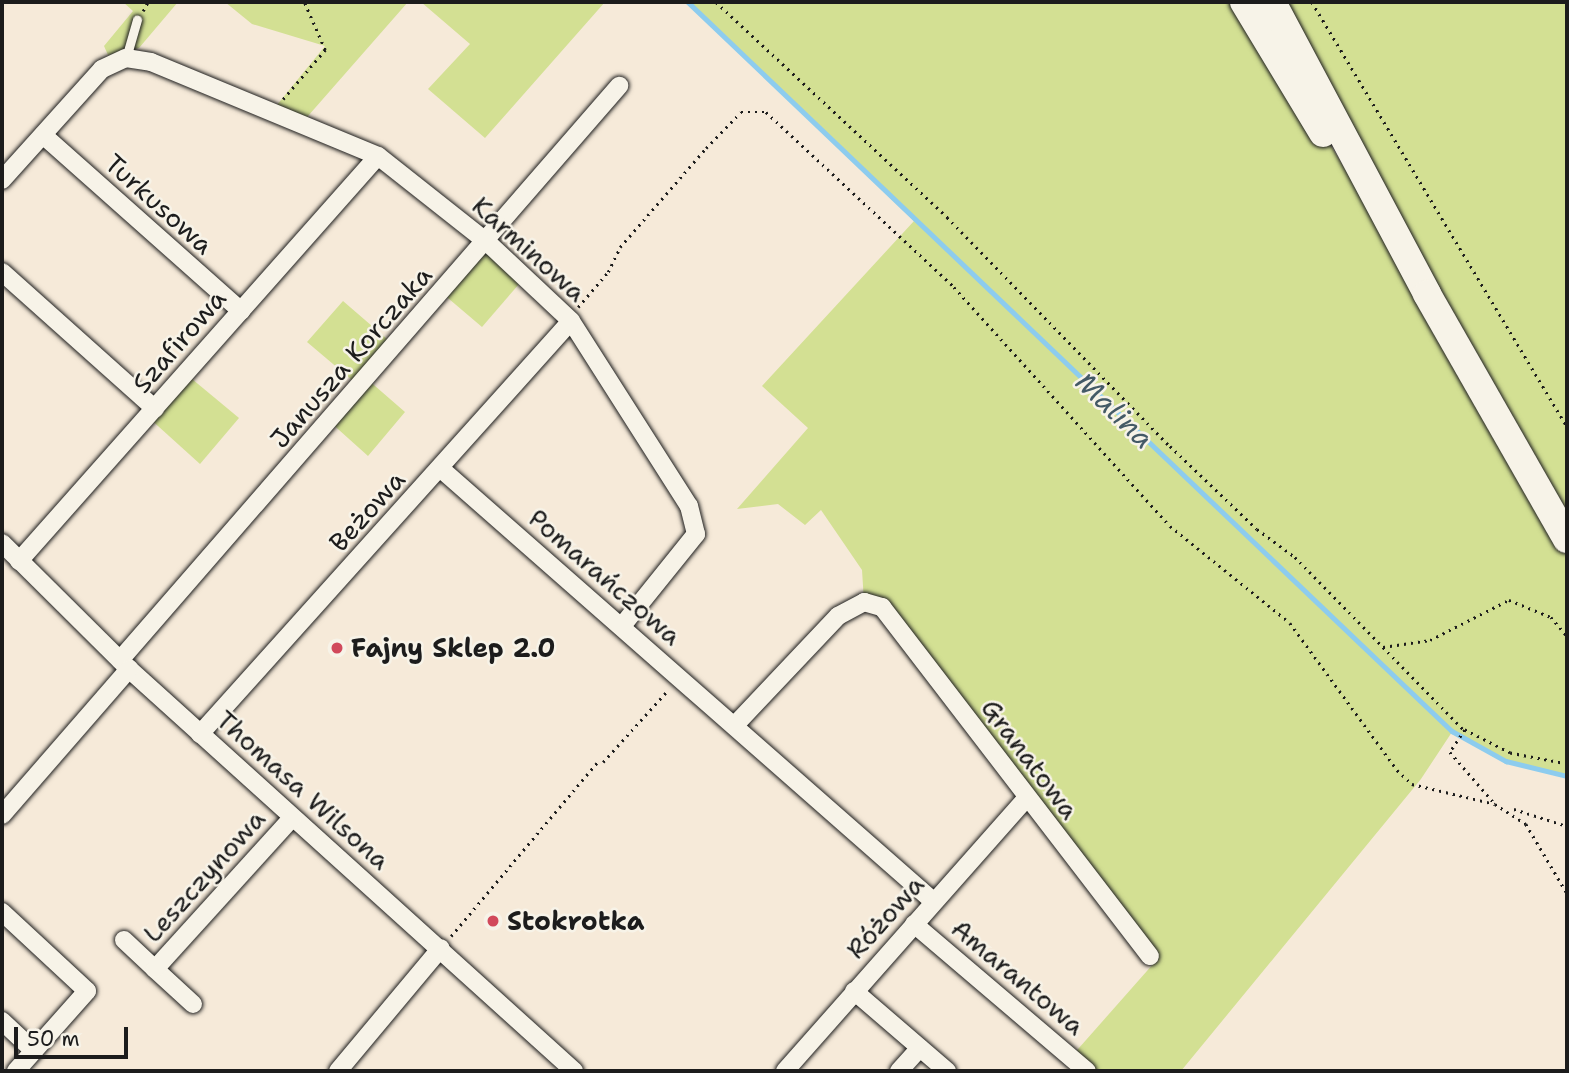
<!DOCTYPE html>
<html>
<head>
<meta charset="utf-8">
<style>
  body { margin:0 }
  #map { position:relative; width:1569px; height:1073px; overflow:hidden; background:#f6ead9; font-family:"Shantell Sans",sans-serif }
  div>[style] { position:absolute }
  .green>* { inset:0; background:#d3e093 }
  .stream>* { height:4.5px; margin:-2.25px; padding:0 2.25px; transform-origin:2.25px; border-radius:2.25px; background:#8dccee }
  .path>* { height:2.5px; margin-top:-1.25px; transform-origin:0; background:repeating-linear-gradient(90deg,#1c1c1c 0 2px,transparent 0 7px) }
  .roads { filter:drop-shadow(0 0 2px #1c1c1c) drop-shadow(0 0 2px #1c1c1c) }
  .lane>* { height:9px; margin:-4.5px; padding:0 4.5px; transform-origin:4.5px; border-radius:4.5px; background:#f7f3e8 }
  .street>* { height:18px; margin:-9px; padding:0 9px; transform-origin:9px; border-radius:9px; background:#f7f3e8 }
  .primary>* { height:28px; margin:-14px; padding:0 14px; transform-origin:14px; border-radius:14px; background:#f7f3e8 }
  .dots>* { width:19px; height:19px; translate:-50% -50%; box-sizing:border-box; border:4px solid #f7f3e8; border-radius:50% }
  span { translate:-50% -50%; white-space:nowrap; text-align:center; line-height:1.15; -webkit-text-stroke:5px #f7f3e8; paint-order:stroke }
  .street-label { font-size:26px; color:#1c1c1c }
  .poi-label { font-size:26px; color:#1c1c1c; font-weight:700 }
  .left { translate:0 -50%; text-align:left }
  .water-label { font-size:28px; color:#445a66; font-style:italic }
  .frame { position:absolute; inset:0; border:4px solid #1c1c1c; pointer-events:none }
  .scale { position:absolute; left:14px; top:1027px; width:114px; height:32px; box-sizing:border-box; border:4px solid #1c1c1c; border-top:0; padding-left:9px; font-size:21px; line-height:24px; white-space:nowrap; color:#1c1c1c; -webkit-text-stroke:5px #f7f3e8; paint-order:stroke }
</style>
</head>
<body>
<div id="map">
  <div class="green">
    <div style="clip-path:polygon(123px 2px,178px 2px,139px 48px,108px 55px,104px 46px,133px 11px)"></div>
    <div style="clip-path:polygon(225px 2px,408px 2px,301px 124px,272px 111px,325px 46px,252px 24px)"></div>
    <div style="clip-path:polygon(421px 2px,605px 2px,485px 138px,428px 89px,470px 44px)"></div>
    <div style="clip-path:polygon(688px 2px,1244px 2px,1383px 232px,1272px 2px,1567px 2px,1567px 776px,1506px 761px,1452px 732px,1421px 779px,1181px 1071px,1087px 1071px,1071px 1057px,1154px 963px,908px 637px,864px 602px,862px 570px,821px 510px,805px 525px,778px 504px,737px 509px,808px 428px,762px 386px,914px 221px)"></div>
    <div style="clip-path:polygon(487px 242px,526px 276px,482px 327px,442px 293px)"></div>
    <div style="clip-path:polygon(343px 301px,394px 345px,367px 379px,405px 412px,368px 456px,329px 421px,359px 386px,307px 342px)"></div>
    <div style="clip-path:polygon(186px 374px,239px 418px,200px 464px,148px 417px)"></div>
  </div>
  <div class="stream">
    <div style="left:688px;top:2px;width:1056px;rotate:43.66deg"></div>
    <div style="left:1452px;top:731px;width:62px;rotate:29.1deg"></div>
    <div style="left:1506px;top:761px;width:63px;rotate:13.8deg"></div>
  </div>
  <div class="path">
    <div style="left:716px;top:2px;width:316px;rotate:42.9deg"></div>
    <div style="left:947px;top:217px;width:320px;rotate:45.8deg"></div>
    <div style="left:1170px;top:446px;width:120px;rotate:43.7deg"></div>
    <div style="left:1257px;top:529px;width:47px;rotate:36.4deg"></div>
    <div style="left:1295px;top:557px;width:126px;rotate:45.6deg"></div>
    <div style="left:1383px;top:647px;width:48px;rotate:-8.5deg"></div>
    <div style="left:1430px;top:640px;width:89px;rotate:-26.9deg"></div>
    <div style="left:1509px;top:600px;width:45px;rotate:22deg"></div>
    <div style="left:1551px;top:617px;width:25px;rotate:50deg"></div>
    <div style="left:1312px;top:2px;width:496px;rotate:59deg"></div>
    <div style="left:143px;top:11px;width:10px;rotate:-61deg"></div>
    <div style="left:283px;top:99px;width:65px;rotate:-49.4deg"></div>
    <div style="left:325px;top:50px;width:52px;rotate:-113.6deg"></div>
    <div style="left:578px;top:307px;width:46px;rotate:-49.4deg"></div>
    <div style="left:608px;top:272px;width:28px;rotate:-64deg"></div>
    <div style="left:620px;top:247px;width:131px;rotate:-49deg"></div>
    <div style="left:706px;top:148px;width:50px;rotate:-45.8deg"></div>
    <div style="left:741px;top:112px;width:25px"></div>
    <div style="left:766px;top:112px;width:257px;rotate:42.9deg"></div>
    <div style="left:954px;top:287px;width:322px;rotate:47.9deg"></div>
    <div style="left:1170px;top:526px;width:154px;rotate:38.9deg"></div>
    <div style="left:1290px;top:623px;width:182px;rotate:53.9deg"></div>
    <div style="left:1397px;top:770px;width:21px;rotate:43deg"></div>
    <div style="left:1412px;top:784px;width:85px;rotate:13.5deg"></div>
    <div style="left:1383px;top:647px;width:116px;rotate:45.7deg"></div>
    <div style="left:603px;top:762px;width:97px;rotate:-47.9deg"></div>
    <div style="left:1567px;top:764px;width:58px;rotate:-169.1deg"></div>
    <div style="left:1510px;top:753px;width:51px;rotate:-152.9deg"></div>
    <div style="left:1465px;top:730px;width:27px;rotate:124deg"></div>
    <div style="left:1450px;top:752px;width:69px;rotate:49.1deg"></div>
    <div style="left:1495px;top:804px;width:37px;rotate:33deg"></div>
    <div style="left:1526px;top:824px;width:80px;rotate:59.3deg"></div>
    <div style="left:1514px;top:809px;width:56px;rotate:17.8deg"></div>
    <div style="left:451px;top:936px;width:231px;rotate:-49.9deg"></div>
  </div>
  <div class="roads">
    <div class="lane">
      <div style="left:126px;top:58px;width:40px;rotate:-74deg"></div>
    </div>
    <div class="street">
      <div style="left:43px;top:135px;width:265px;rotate:41.6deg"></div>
      <div style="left:2px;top:180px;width:149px;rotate:-48deg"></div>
      <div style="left:102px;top:69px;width:26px;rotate:-25deg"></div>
      <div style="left:126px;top:58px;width:25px;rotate:9deg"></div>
      <div style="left:151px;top:62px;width:246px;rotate:22.5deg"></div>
      <div style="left:378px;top:156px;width:139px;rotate:38.3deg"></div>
      <div style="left:487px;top:242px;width:115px;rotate:43.2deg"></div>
      <div style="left:571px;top:321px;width:219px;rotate:57.5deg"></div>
      <div style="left:689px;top:506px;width:29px;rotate:76deg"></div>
      <div style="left:696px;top:534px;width:118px;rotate:128.8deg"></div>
      <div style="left:2px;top:272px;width:205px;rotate:41.8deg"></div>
      <div style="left:440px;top:468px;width:656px;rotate:41.29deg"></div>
      <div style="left:2px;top:543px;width:179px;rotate:44.8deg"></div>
      <div style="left:129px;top:669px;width:600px;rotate:42.09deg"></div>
      <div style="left:19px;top:561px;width:541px;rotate:-48.45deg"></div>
      <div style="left:120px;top:660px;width:761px;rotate:-49deg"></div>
      <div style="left:735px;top:725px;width:150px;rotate:-46.6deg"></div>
      <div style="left:838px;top:616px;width:30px;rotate:-28deg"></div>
      <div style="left:864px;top:602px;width:19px;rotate:16deg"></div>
      <div style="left:882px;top:607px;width:440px;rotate:52.5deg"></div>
      <div style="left:200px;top:734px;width:555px;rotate:-48.07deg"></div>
      <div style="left:2px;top:815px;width:194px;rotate:-49deg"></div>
      <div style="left:2px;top:912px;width:116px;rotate:42.9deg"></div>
      <div style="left:87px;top:991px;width:107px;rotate:131.6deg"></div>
      <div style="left:914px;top:924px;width:227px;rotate:40.4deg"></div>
      <div style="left:124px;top:940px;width:42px;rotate:43.1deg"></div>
      <div style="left:854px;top:991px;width:123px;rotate:40.7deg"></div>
      <div style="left:193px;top:1004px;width:52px;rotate:-137.4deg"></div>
      <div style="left:155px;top:969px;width:204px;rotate:-47.8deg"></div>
      <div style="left:2px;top:1021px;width:44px;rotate:43.2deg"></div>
      <div style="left:338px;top:1071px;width:160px;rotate:-50.1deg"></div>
      <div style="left:785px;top:1071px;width:363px;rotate:-48.5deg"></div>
      <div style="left:899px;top:1071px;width:31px;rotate:-48deg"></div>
    </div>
    <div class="primary">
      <div style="left:1244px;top:2px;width:153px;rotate:58.9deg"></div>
      <div style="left:1272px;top:2px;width:331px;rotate:62deg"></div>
      <div style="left:1427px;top:294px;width:282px;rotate:60.3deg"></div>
    </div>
  </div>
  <div class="dots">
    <div style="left:337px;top:648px;background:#d1495b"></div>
    <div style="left:493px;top:921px;background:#d1495b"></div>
  </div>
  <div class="street-label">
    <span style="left:159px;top:204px;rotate:42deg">Turkusowa</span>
    <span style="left:529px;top:249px;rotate:42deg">Karminowa</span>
    <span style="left:179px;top:341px;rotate:-49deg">Szafirowa</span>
    <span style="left:351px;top:357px;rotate:-49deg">Janusza Korczaka</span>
    <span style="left:367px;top:511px;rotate:-48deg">Beżowa</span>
    <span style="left:605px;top:577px;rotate:41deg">Pomarańczowa</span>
    <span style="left:1030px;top:759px;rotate:53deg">Granatowa</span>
    <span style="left:303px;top:790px;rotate:42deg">Thomasa Wilsona</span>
    <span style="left:204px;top:876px;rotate:-48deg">Leszczynowa</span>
    <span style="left:885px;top:917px;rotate:-48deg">Różowa</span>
    <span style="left:1018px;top:977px;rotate:40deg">Amarantowa</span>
  </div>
  <div class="poi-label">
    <span class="left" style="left:351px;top:648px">Fajny Sklep 2.0</span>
    <span class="left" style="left:507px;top:921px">Stokrotka</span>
  </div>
  <div class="water-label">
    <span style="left:1115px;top:410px;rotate:44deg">Malina</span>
  </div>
  <div class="frame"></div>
  <div class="scale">50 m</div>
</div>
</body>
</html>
